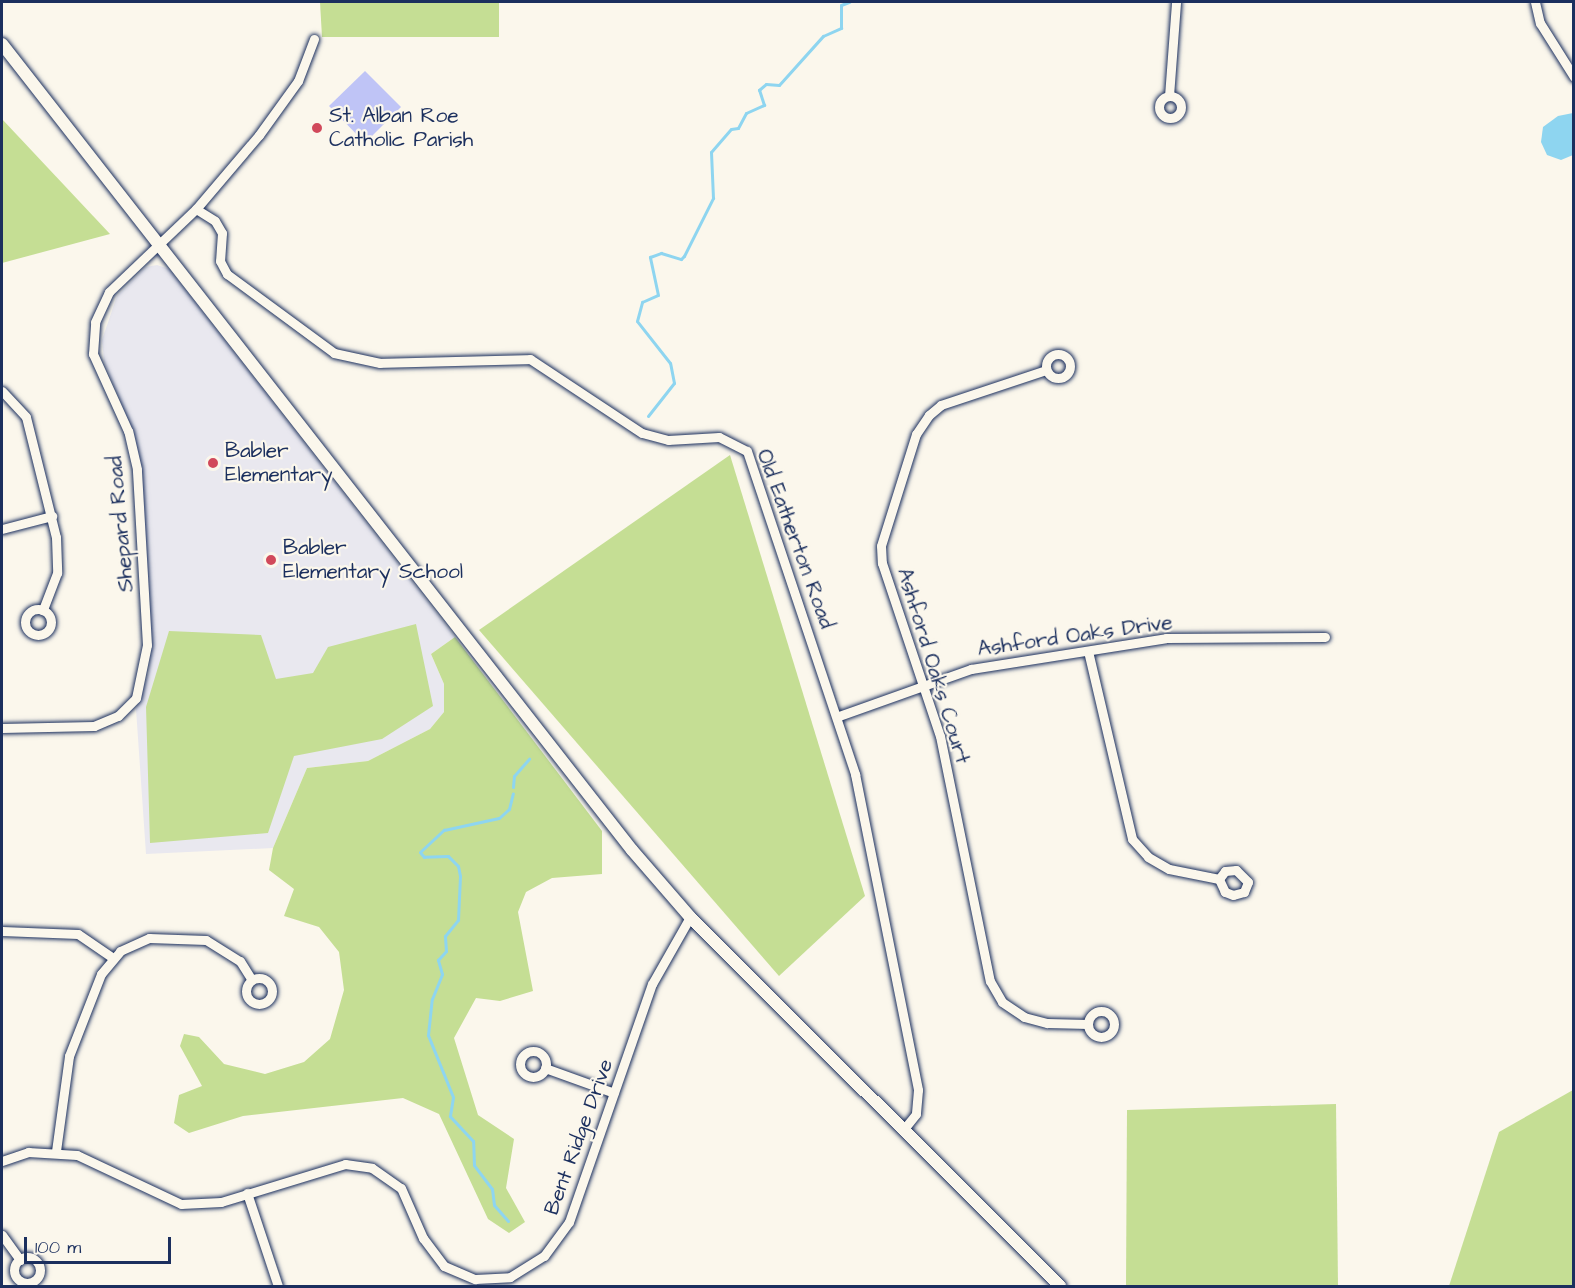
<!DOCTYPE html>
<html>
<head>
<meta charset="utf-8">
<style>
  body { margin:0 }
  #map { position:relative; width:1575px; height:1288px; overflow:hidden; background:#fbf7ec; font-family:"Architects Daughter",sans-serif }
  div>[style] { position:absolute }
  .built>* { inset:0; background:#e9e8ef }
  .green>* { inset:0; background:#c5de94 }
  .water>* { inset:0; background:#8ed5f0 }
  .stream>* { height:3px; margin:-1.5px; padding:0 1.5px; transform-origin:1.5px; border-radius:1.5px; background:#8ed5f0 }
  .building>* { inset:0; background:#bfc4f6 }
  .roads { filter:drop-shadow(0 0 2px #1b2f5e) drop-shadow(0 0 2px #1b2f5e) }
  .minor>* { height:9px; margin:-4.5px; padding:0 4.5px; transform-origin:4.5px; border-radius:4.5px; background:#fbf7ec }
  .minor>.ring { margin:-4.5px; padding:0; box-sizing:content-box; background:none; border:9px solid #fbf7ec; border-radius:50% }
  .major>* { height:12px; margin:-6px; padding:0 6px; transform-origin:6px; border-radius:6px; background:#fbf7ec }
  .dots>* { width:16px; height:16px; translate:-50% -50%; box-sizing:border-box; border:3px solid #fbf7ec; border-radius:50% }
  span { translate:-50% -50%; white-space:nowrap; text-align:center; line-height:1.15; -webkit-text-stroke:4.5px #fbf7ec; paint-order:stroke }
  .poi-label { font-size:21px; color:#1b2f5e }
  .left { translate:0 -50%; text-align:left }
  .street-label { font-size:21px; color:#1b2f5e }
  .frame { position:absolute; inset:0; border:3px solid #1b2f5e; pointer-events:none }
  .scale { position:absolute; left:24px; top:1237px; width:147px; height:27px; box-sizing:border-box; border:3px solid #1b2f5e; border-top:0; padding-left:8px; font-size:18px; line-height:21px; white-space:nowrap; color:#1b2f5e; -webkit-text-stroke:4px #fbf7ec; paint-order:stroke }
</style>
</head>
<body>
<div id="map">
  <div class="built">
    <div style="clip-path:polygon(157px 265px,169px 269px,455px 637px,431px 654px,444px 684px,444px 712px,430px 729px,368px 761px,307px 768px,273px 848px,146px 854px,136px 709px,149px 672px,151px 637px,142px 484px,135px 437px,104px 361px,102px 340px,117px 296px,146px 267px)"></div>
  </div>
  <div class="green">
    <div style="clip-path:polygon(320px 2px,499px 2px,499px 37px,322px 37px)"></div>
    <div style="clip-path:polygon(2px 119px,110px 234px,2px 263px)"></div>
    <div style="clip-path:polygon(730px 455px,865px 896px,779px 976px,479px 630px)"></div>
    <div style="clip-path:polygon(416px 624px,433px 706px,382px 739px,294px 756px,268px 833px,150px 843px,146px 707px,169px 631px,261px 635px,276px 679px,313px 673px,328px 647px)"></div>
    <div style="clip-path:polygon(455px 637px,602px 831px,602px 874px,552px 878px,526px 892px,518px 912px,533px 991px,500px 1001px,476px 998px,454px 1038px,478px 1115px,514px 1139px,506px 1188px,525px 1222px,509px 1233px,488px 1219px,439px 1114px,403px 1098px,243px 1116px,189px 1133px,174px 1123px,179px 1095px,202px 1086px,180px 1046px,184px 1034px,199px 1037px,224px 1064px,265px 1074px,304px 1062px,330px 1039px,344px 990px,339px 952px,319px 927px,284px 916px,294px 889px,269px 870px,273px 848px,307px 768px,368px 761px,430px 729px,444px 712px,444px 684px,431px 654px)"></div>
    <div style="clip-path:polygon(1573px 1090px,1573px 1286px,1449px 1286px,1499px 1132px)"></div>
    <div style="clip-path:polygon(1336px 1104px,1338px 1286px,1126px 1286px,1127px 1110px)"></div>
  </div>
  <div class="water">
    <div style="clip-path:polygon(1573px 113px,1573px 155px,1561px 160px,1547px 155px,1541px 142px,1543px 127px,1558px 116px)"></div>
  </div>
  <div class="stream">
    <div style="left:648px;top:416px;width:42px;rotate:-51.8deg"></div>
    <div style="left:674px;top:383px;width:20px;rotate:-101deg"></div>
    <div style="left:670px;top:363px;width:53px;rotate:-128.2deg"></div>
    <div style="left:637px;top:321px;width:20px;rotate:-75deg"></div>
    <div style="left:642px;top:302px;width:17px;rotate:-24deg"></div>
    <div style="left:658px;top:295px;width:39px;rotate:-102deg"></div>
    <div style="left:650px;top:257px;width:12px;rotate:-20deg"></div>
    <div style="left:661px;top:253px;width:21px;rotate:17deg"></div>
    <div style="left:681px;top:259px;width:4px;rotate:-45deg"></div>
    <div style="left:684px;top:256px;width:65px;rotate:-63.4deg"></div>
    <div style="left:713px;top:198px;width:46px;rotate:-92.5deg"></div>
    <div style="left:711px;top:152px;width:30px;rotate:-49deg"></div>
    <div style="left:731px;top:129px;width:7px;rotate:-8deg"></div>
    <div style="left:738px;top:128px;width:17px;rotate:-62deg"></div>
    <div style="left:746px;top:113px;width:20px;rotate:-24deg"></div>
    <div style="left:764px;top:105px;width:16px;rotate:-108deg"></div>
    <div style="left:759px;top:90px;width:9px;rotate:-41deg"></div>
    <div style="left:766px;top:84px;width:13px;rotate:4deg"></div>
    <div style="left:779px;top:85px;width:66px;rotate:-48.1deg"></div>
    <div style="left:823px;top:36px;width:20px;rotate:-24deg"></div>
    <div style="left:841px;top:28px;width:23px;rotate:-90deg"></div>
    <div style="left:841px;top:5px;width:9px;rotate:-21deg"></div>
    <div style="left:513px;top:787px;width:11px;rotate:-85deg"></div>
    <div style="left:514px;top:776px;width:23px;rotate:-49deg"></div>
    <div style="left:508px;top:1221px;width:21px;rotate:-131deg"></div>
    <div style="left:494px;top:1205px;width:16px;rotate:-97deg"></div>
    <div style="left:492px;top:1189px;width:30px;rotate:-127deg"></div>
    <div style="left:474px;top:1165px;width:24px;rotate:-92deg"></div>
    <div style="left:473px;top:1141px;width:34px;rotate:-133deg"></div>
    <div style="left:450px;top:1116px;width:19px;rotate:-81deg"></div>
    <div style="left:453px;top:1097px;width:67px;rotate:-112deg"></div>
    <div style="left:428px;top:1035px;width:36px;rotate:-84deg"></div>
    <div style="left:432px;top:999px;width:27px;rotate:-68deg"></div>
    <div style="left:442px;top:974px;width:15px;rotate:-106deg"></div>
    <div style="left:438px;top:960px;width:12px;rotate:-48deg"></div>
    <div style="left:446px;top:951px;width:15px;rotate:-94deg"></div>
    <div style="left:445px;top:936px;width:21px;rotate:-51deg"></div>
    <div style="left:458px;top:920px;width:44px;rotate:-87.4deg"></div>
    <div style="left:460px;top:876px;width:10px;rotate:-101deg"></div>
    <div style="left:458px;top:866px;width:14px;rotate:-135deg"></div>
    <div style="left:448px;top:856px;width:24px;rotate:178deg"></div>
    <div style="left:424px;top:857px;width:6px;rotate:-129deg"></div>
    <div style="left:420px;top:852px;width:33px;rotate:-43deg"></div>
    <div style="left:444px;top:830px;width:56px;rotate:-12.3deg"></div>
    <div style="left:499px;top:818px;width:13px;rotate:-42deg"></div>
    <div style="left:509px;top:809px;width:16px;rotate:-76deg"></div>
  </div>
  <div class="building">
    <div style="clip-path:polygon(365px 71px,401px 107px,365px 143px,329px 106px)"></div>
  </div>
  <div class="roads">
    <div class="minor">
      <div style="left:1535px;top:2px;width:22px;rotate:77deg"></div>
      <div style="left:1540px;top:23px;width:64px;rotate:57.8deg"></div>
      <div class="ring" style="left:1159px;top:96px;width:13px;height:13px"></div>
      <div style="left:1169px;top:96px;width:94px;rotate:-85.7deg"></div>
      <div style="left:196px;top:209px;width:22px;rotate:32deg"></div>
      <div style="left:215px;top:221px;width:14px;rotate:60deg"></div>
      <div style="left:222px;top:233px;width:28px;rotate:94deg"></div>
      <div style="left:220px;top:261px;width:15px;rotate:62deg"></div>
      <div style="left:227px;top:274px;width:133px;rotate:36.4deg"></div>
      <div style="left:334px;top:353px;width:47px;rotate:12.3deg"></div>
      <div style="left:380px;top:363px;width:150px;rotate:-1.5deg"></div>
      <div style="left:530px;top:359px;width:134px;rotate:33.5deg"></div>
      <div style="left:642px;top:433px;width:27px;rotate:15deg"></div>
      <div style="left:668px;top:440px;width:51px;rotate:-3.4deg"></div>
      <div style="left:719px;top:437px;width:31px;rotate:27deg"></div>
      <div style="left:747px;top:451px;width:341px;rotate:71.5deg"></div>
      <div style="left:855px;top:774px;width:322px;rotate:78.7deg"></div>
      <div style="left:918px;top:1090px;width:24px;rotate:95deg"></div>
      <div style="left:916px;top:1114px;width:21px;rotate:129deg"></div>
      <div class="ring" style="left:1046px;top:354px;width:15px;height:15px"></div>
      <div style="left:1046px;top:370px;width:111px;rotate:161.6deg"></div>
      <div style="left:941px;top:405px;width:16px;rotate:140deg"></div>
      <div style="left:929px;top:415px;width:23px;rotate:124deg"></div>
      <div style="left:916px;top:434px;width:117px;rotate:107.4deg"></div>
      <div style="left:881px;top:546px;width:17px;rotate:87deg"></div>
      <div style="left:882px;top:563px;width:182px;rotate:71.5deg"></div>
      <div style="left:940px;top:736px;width:250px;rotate:78.5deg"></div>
      <div style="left:990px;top:981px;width:24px;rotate:60deg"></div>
      <div style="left:1002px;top:1002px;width:27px;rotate:34deg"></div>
      <div style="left:1024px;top:1017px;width:24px;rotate:15deg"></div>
      <div style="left:1047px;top:1023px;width:41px;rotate:1.4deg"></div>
      <div style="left:2px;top:391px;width:35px;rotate:47deg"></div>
      <div style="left:26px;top:417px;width:124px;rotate:76deg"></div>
      <div style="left:56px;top:537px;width:36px;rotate:88deg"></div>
      <div style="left:57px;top:573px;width:40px;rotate:111deg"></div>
      <div style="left:2px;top:529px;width:52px;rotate:-14.6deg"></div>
      <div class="ring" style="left:25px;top:609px;width:17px;height:17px"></div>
      <div style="left:1088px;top:651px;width:193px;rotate:76.8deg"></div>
      <div style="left:1132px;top:839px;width:24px;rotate:48deg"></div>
      <div style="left:1148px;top:857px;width:24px;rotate:30deg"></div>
      <div style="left:1169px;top:869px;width:51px;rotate:11.3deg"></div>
      <div style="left:1219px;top:879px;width:10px;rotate:-53deg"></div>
      <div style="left:1225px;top:871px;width:11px;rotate:-5deg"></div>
      <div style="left:1236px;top:870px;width:17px;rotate:45deg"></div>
      <div style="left:1248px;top:882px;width:11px;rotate:112deg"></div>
      <div style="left:1244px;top:892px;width:11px;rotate:165deg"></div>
      <div style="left:1233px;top:895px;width:9px;rotate:-159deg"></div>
      <div style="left:1225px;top:892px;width:14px;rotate:-115deg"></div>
      <div style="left:839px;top:716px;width:140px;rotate:-19.6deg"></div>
      <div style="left:971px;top:669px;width:197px;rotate:-9deg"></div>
      <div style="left:1166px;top:638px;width:159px;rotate:-0.4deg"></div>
      <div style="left:2px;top:728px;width:92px;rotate:-1.2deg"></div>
      <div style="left:94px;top:726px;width:26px;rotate:-23deg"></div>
      <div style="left:118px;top:716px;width:25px;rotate:-45deg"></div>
      <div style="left:136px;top:698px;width:54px;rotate:-78.3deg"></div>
      <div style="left:147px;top:645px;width:176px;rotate:-93.3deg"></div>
      <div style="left:137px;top:469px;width:39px;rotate:-103deg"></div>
      <div style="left:128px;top:431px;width:85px;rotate:-114.4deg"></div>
      <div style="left:93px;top:354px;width:32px;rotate:-86deg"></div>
      <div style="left:95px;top:322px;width:33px;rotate:-65deg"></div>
      <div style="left:109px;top:292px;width:120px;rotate:-43.7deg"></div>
      <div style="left:196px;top:209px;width:97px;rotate:-49.6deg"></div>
      <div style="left:259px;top:135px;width:67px;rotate:-54.2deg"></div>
      <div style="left:298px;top:81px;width:45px;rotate:-69.1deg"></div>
      <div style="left:2px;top:931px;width:76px;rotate:2.3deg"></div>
      <div style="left:78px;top:934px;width:42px;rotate:34.4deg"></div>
      <div class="ring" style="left:246px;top:978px;width:17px;height:17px"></div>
      <div class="ring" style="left:1088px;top:1011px;width:17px;height:17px"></div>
      <div class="ring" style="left:520px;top:1051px;width:17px;height:17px"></div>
      <div style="left:545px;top:1068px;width:73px;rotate:19.9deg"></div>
      <div style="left:56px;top:1151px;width:96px;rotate:-82.2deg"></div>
      <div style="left:69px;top:1056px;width:88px;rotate:-68.7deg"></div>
      <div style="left:101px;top:974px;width:30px;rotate:-50deg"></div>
      <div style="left:120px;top:951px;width:32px;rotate:-24deg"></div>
      <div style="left:149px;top:938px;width:57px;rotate:2deg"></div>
      <div style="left:206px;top:940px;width:40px;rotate:32deg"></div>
      <div style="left:240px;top:961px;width:22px;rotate:58deg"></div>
      <div style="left:2px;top:1161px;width:28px;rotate:-19deg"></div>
      <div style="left:28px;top:1152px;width:49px;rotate:3.5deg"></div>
      <div style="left:77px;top:1155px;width:115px;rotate:25.2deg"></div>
      <div style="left:181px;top:1204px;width:40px;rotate:-2.9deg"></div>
      <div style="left:221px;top:1202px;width:130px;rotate:-17deg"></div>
      <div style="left:345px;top:1164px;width:27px;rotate:8deg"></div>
      <div style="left:372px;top:1168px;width:35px;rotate:35deg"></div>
      <div style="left:401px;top:1188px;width:55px;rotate:66.3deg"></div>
      <div style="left:423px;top:1238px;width:35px;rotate:53deg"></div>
      <div style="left:444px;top:1266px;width:34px;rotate:23deg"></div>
      <div style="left:475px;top:1279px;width:35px;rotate:-3deg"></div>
      <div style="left:510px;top:1277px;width:40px;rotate:-32deg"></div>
      <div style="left:544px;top:1256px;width:42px;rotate:-53.7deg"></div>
      <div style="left:569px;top:1222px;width:252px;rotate:-70.8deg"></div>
      <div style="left:652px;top:984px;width:77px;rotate:-60.4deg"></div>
      <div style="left:247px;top:1193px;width:98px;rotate:71.6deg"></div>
      <div style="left:2px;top:1235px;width:31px;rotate:54deg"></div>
      <div class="ring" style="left:14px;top:1257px;width:17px;height:17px"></div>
    </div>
    <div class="major">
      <div style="left:2px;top:44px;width:1023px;rotate:51.99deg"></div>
      <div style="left:632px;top:850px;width:89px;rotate:49.1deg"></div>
      <div style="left:690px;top:917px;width:523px;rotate:44.92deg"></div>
    </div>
  </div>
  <div class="dots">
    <div style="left:317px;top:128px;background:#d1495b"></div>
    <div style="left:213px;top:463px;background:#d1495b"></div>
    <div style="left:271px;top:560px;background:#d1495b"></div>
  </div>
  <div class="poi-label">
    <span class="left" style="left:329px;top:128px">St. Alban Roe<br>Catholic Parish</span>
    <span class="left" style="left:225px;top:463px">Babler<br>Elementary</span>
    <span class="left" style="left:283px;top:560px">Babler<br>Elementary School</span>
  </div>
  <div class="street-label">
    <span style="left:121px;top:524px;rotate:-95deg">Shepard Road</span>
    <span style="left:795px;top:539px;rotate:70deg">Old Eatherton Road</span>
    <span style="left:1075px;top:636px;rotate:-8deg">Ashford Oaks Drive</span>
    <span style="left:933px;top:666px;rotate:73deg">Ashford Oaks Court</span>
    <span style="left:579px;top:1137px;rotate:-70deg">Bent Ridge Drive</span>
  </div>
  <div class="frame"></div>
  <div class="scale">100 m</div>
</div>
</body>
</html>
